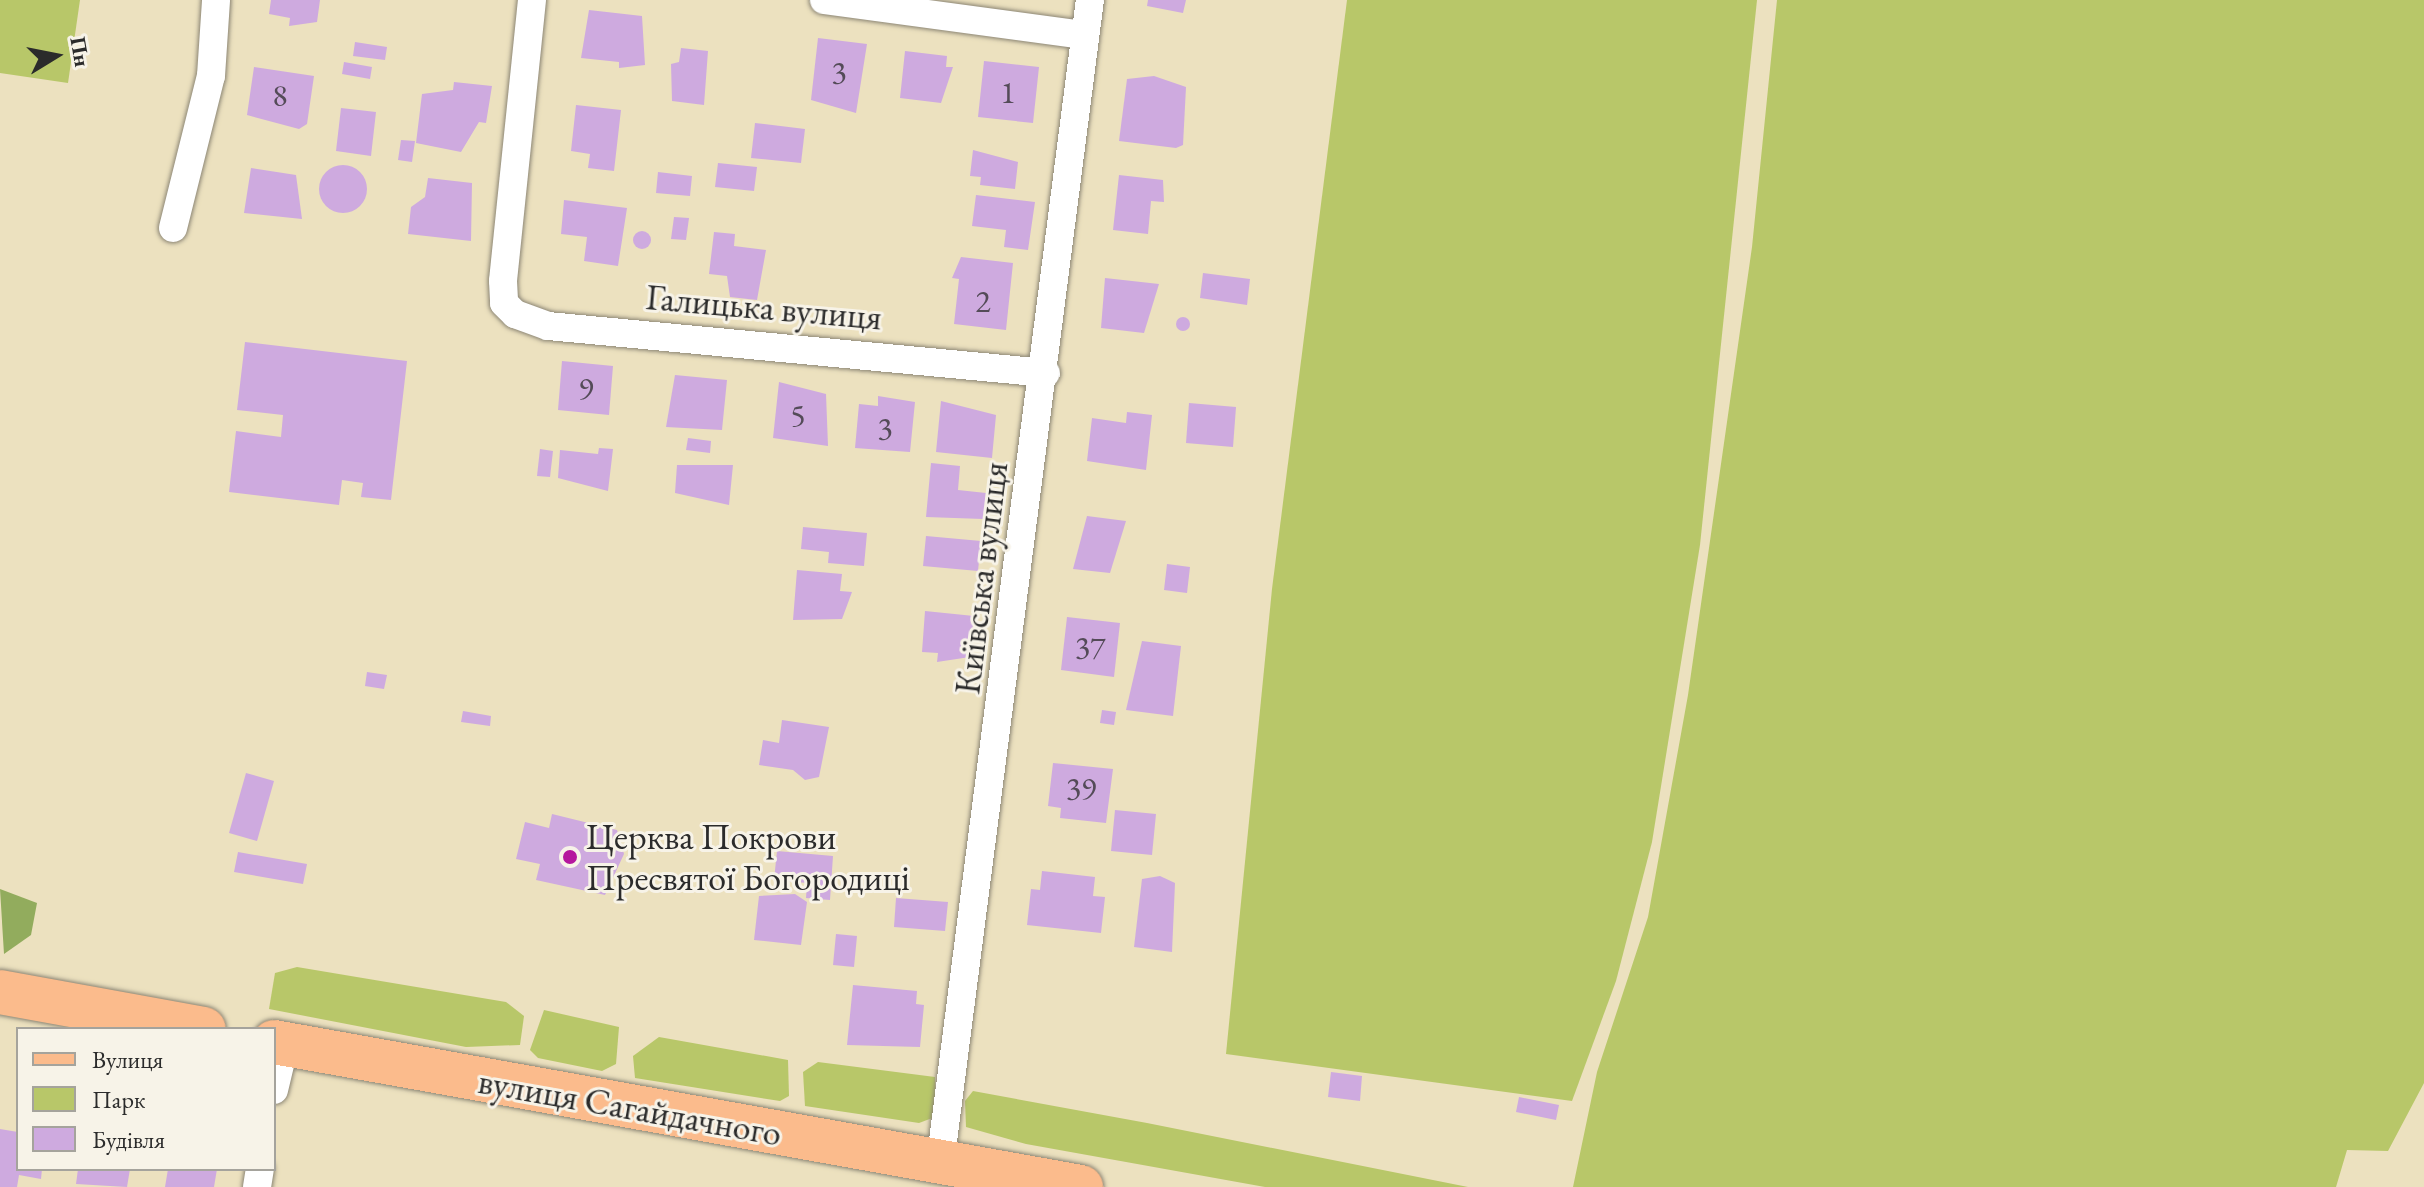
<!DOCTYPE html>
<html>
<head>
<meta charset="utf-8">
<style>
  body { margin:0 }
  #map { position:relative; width:2424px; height:1187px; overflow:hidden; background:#ece1bf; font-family:"EB Garamond",serif }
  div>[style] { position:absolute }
  .green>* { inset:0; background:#b8c769 }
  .forest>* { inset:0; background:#92ac5d }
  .building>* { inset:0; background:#ceaadf }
  .round { border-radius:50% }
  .roads { filter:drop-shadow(0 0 2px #8c8675) drop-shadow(0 0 2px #8c8675) }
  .minor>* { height:28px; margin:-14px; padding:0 14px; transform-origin:14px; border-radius:14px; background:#fff }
  .primary>* { height:44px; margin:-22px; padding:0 22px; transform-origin:22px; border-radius:22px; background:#fbbb8c }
  .dots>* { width:22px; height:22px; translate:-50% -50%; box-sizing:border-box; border:4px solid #f7f3e8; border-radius:50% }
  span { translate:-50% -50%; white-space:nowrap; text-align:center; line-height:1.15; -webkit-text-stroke:6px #f7f3e8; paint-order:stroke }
  .number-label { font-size:32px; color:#544b58 }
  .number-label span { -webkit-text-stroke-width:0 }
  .street-label { font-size:36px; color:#2b2b2b }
  .poi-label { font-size:36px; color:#2b2b2b }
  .left { translate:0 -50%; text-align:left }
  .legend { position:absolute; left:16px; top:1027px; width:260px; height:144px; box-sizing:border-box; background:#f7f3e8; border:2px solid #a5a39c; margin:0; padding:10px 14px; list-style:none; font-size:24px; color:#2b2b2b }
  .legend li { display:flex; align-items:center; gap:16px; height:40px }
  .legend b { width:40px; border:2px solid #a5a39c }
  .north { position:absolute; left:16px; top:16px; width:80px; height:80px; -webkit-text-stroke:6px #f7f3e8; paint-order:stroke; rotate:80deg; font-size:22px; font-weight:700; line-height:32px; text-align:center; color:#2b2b2b }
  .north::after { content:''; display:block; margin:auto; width:28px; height:36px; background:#2b2b2b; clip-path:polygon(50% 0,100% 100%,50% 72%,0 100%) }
</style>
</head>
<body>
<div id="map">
  <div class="green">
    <div style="clip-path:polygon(0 0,80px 0,68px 83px,0 73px)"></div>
    <div style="clip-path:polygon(1347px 0,1757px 0,1700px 545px,1652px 842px,1616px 981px,1572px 1101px,1226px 1054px,1272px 589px)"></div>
    <div style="clip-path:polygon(1777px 0,2424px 0,2424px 1083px,2388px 1151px,2347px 1150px,2336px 1187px,1573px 1187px,1597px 1072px,1648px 917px,1688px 695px,1752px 247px)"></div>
    <div style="clip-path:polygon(297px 967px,506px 1002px,524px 1016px,520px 1045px,466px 1047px,269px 1009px,275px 973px)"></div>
    <div style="clip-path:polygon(544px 1010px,619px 1027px,616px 1064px,602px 1071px,538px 1058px,530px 1050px)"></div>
    <div style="clip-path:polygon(659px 1037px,788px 1060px,789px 1096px,780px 1101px,635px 1078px,633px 1056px)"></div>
    <div style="clip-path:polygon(818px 1062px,935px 1077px,935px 1117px,919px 1123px,805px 1106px,803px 1072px)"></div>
    <div style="clip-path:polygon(973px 1091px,1147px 1123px,1468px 1187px,1265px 1187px,1026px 1144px,966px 1127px,965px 1101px)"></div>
  </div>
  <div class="forest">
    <div style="clip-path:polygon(0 889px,37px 903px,31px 935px,4px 954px)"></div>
  </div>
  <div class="building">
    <div style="clip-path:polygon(271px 0,320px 0,317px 22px,289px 26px,290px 18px,269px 14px)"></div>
    <div style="clip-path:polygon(1148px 0,1186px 0,1183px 13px,1147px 6px)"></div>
    <div style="clip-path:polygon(589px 10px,642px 16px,645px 65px,619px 68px,619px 62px,581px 58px)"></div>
    <div style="clip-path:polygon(818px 38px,867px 44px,856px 113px,811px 100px)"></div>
    <div style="clip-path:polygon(355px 42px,387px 47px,385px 60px,353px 56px)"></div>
    <div style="clip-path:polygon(681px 48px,708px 51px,704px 105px,672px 101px,671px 64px,679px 62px)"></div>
    <div style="clip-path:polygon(905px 51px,947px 56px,946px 67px,953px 67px,941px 103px,900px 98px)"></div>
    <div style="clip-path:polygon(984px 61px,1039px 67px,1033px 123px,978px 117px)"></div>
    <div style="clip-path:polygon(344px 62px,372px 67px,370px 79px,342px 74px)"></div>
    <div style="clip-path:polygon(254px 67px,314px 76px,307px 124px,299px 129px,247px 115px)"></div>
    <div style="clip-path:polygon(1154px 76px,1186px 87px,1183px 145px,1176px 148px,1119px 141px,1127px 79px)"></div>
    <div style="clip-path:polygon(454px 82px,492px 86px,486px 123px,479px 122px,461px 152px,416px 143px,422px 94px,453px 90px)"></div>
    <div style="clip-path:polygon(576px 105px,621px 110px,614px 171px,588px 168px,590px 154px,571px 151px)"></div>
    <div style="clip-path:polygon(341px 108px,376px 112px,371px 156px,336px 151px)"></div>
    <div style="clip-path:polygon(755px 123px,805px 129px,801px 163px,751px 158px)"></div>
    <div style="clip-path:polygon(401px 140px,415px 141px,412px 162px,398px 160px)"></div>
    <div style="clip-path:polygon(973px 150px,1018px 162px,1015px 189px,980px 185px,981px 177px,970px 176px)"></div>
    <div style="clip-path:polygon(718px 163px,757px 167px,754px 191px,715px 187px)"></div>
    <div class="round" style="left:319px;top:165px;width:48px;height:48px"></div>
    <div style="clip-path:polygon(251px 168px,296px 175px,302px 219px,244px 213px)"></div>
    <div style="clip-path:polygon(658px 172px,692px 176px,690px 196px,656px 193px)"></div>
    <div style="clip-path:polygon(1119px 175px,1163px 180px,1164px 202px,1151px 201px,1148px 234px,1113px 230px)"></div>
    <div style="clip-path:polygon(428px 178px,472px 183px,471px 241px,408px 234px,411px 207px,425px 197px)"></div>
    <div style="clip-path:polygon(976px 195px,1035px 202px,1028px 250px,1004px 247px,1006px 230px,972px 226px)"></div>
    <div style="clip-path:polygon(564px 200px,627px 208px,618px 266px,584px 261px,587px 237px,561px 234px)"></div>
    <div style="clip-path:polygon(674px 217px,689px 218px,686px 240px,671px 239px)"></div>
    <div class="round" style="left:633px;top:231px;width:18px;height:18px"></div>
    <div style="clip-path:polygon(714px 232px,735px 234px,734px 246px,766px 250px,757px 300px,730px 297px,727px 276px,709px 274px)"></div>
    <div style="clip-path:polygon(961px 257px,1013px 263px,1006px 330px,954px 324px,959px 279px,952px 278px)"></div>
    <div style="clip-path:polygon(1203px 273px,1250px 279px,1247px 305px,1200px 298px)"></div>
    <div style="clip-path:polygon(1105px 278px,1159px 284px,1144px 333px,1101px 328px)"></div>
    <div class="round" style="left:1176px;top:317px;width:14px;height:14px"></div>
    <div style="clip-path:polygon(245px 342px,407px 361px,391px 500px,361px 497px,363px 483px,342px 480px,339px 505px,229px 492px,236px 431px,281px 437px,283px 415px,237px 410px)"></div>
    <div style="clip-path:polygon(562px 361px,613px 366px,609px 415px,558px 410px)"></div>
    <div style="clip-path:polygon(675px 375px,727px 380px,722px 430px,666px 427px)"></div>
    <div style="clip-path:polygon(779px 382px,826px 394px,828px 446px,773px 438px)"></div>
    <div style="clip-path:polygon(878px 396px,915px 402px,910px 452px,855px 448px,859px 404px,878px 406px)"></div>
    <div style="clip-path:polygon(941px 401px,996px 415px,992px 458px,936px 452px)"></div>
    <div style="clip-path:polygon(1189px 403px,1236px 407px,1233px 447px,1186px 443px)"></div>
    <div style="clip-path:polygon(1127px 412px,1152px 415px,1146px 470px,1087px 461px,1092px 418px,1126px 423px)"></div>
    <div style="clip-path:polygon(688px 438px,711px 441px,710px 453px,686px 450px)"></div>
    <div style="clip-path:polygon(599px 448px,613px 449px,608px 491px,558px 478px,560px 450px,598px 454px)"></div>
    <div style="clip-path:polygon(540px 449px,553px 451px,550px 477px,537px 476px)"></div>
    <div style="clip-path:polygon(931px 463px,960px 466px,958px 490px,986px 493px,983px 519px,926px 517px)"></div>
    <div style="clip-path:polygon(677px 465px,733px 465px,729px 505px,675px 493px)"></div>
    <div style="clip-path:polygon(1087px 516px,1126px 521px,1110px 573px,1073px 569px)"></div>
    <div style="clip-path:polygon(803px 527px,867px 533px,864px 566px,828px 563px,829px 552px,801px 549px)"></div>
    <div style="clip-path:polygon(926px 536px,981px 541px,978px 571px,923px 566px)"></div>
    <div style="clip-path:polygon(1167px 564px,1190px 567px,1187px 593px,1164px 590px)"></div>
    <div style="clip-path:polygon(797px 570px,842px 574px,840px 591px,852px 592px,842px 619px,793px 620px)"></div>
    <div style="clip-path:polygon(925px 611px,974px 616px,970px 657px,937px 662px,938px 653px,922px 652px)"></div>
    <div style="clip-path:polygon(1067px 617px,1120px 623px,1114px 677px,1061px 670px)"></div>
    <div style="clip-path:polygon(1142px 641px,1181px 646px,1173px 716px,1126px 710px)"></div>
    <div style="clip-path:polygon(367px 672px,387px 675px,384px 689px,365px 686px)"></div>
    <div style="clip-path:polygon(1102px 710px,1116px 712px,1114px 725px,1100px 723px)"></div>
    <div style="clip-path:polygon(463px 711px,491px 716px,490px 726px,461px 722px)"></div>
    <div style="clip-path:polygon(782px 720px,829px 727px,819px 777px,805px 780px,793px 770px,759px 765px,763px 740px,779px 743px)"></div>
    <div style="clip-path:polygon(1053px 763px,1113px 769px,1106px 823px,1060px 818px,1061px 808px,1048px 806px)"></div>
    <div style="clip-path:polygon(246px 773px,274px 781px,257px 841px,229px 833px)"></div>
    <div style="clip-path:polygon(1115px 810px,1156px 814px,1152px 855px,1111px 851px)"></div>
    <div style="clip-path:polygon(552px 814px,617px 830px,624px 854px,605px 895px,536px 880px,540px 864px,516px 859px,525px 822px,549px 828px)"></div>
    <div style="clip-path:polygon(777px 851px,833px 856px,830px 900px,806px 898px,807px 883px,774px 880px)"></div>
    <div style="clip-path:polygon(238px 852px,307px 864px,303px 884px,234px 872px)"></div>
    <div style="clip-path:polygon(1042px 871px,1095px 877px,1093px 896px,1105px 897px,1101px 933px,1027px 925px,1031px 889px,1040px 890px)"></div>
    <div style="clip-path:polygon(1160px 876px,1175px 883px,1172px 952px,1134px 947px,1142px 879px)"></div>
    <div style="clip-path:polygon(795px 894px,807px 902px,801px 945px,754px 940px,759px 896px)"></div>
    <div style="clip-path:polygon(896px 898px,948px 902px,945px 931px,894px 927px)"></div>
    <div style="clip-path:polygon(836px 934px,857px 936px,854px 967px,833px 965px)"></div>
    <div style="clip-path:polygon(853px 985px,917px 991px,916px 1004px,924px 1005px,920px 1047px,847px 1045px)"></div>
    <div style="clip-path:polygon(1331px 1072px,1362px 1076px,1360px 1101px,1328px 1097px)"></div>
    <div style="clip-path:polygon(1519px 1097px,1559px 1105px,1556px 1120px,1516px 1112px)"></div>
    <div style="clip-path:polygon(0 1129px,18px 1132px,18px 1169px,42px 1169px,41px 1179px,19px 1175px,17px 1187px,0 1187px)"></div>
    <div style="clip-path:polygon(78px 1169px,130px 1169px,127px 1187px,76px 1184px)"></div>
    <div style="clip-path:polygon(168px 1169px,217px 1169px,214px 1187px,165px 1187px)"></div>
  </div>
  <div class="roads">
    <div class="minor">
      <div style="left:532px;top:0;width:282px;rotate:95.9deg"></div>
      <div style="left:503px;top:281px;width:22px;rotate:87deg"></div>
      <div style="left:504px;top:303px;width:16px;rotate:45deg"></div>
      <div style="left:515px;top:314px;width:35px;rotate:20deg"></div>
      <div style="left:548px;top:326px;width:500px;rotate:5.39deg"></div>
      <div style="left:824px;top:0;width:260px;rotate:7.7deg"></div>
      <div style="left:173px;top:228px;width:157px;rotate:-76deg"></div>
      <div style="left:211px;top:76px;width:76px;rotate:-86.2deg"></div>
      <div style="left:274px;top:1090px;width:47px;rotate:-76.6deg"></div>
      <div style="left:940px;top:1164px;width:1174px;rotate:-82.66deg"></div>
      <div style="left:257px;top:1187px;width:18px;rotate:-81deg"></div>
    </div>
    <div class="primary">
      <div style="left:0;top:992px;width:207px;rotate:10.3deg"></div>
      <div style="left:274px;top:1042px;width:820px;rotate:10.19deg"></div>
    </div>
  </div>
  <div class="dots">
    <div style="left:570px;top:857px;background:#b5179e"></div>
  </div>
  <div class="number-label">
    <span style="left:839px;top:72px">3</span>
    <span style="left:1008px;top:92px">1</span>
    <span style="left:280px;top:95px">8</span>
    <span style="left:983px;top:301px">2</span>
    <span style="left:586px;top:388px">9</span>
    <span style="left:798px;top:415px">5</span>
    <span style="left:885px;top:428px">3</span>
    <span style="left:1090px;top:647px">37</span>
    <span style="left:1081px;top:788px">39</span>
  </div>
  <div class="street-label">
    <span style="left:764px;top:307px;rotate:5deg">Галицька вулиця</span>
    <span style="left:981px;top:578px;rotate:-83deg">Київська вулиця</span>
    <span style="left:630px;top:1107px;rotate:10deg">вулиця Сагайдачного</span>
  </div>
  <div class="poi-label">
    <span class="left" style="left:586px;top:857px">Церква Покрови<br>Пресвятої Богородиці</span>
  </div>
  <ul class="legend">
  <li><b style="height:10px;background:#fbbb8c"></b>Вулиця</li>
  <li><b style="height:22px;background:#b8c769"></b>Парк</li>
  <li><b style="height:22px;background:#ceaadf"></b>Будівля</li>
  </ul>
  <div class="north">Пн</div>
</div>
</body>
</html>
